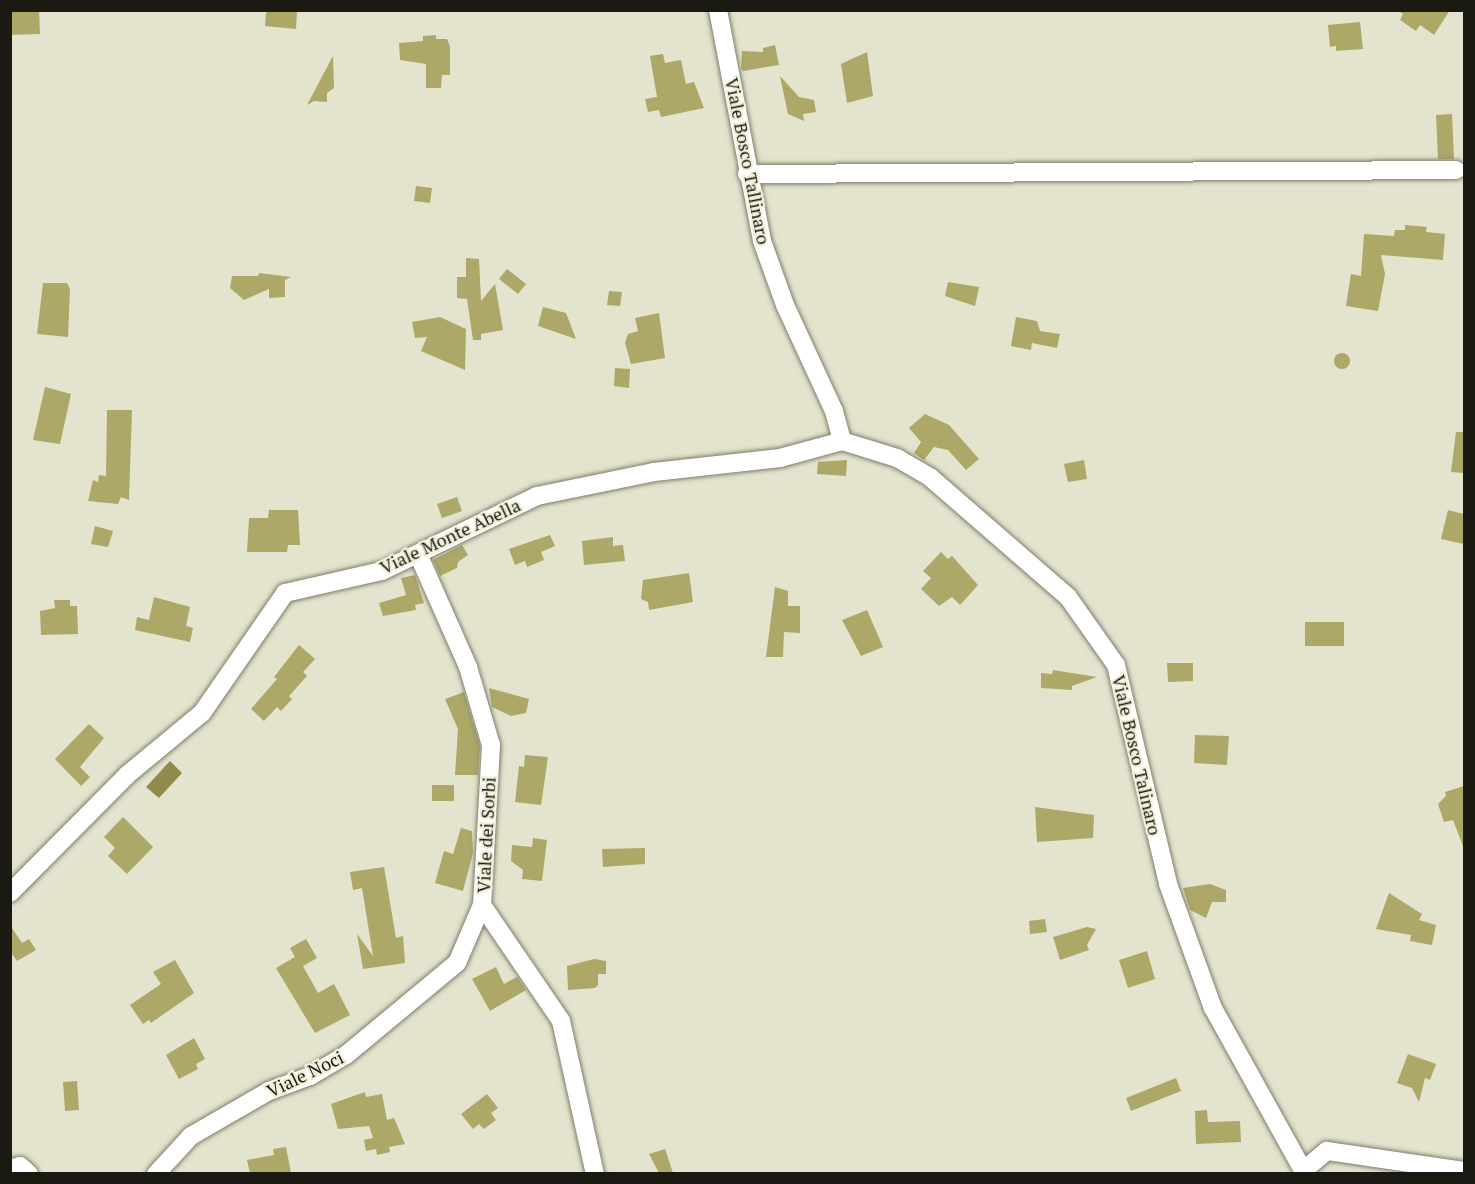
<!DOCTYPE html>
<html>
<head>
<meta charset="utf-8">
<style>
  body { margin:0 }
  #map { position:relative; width:1475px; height:1184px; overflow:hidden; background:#e4e3ce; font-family:"PT Serif",serif }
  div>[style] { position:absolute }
  .water>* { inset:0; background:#908a4b }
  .building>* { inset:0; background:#ada768 }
  .round { border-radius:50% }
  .roads { filter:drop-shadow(0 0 2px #7e7d6a) drop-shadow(0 0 2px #7e7d6a) }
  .minor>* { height:18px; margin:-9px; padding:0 9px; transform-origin:9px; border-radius:9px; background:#fff }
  span { translate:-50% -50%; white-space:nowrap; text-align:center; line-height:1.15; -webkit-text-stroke:4.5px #f1f0db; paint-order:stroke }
  .street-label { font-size:18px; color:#1a1912 }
  .frame { position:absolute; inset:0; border:12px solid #1a1912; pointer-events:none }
</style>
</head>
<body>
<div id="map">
  <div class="water">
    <div style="clip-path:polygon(170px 761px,182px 773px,159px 798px,146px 787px)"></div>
  </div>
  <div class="building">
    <div style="clip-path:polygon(10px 10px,39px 10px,40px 34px,10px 35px)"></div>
    <div style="clip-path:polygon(270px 10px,297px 10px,296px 29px,265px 26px,266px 13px)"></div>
    <div style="clip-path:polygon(1397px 10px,1450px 10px,1434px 35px,1420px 25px,1416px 31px,1400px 20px,1403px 14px)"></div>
    <div style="clip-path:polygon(1360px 22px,1363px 49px,1336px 51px,1336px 46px,1330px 47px,1328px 25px)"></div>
    <div style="clip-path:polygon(436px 35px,436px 39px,447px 39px,450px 46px,450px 75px,442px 75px,441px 88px,426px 88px,426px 64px,400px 60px,399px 43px,423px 41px,423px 36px)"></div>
    <div style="clip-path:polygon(775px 45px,779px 65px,743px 71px,741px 68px,742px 51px,763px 52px,763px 48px)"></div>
    <div style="clip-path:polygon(867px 52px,873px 96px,847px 103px,841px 64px)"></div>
    <div style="clip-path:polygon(663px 54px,665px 63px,681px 60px,686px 84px,694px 82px,704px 108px,661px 117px,659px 110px,648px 112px,645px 99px,657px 97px,650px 56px)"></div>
    <div style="clip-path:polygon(333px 56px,334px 88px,327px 93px,327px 102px,314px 101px,307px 105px)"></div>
    <div style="clip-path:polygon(780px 76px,799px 97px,814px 100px,816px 112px,803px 114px,804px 121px,788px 114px)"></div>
    <div style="clip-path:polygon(1452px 114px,1454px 159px,1438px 159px,1436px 115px)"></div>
    <div style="clip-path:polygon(416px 186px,432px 188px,430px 203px,414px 201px)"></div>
    <div style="clip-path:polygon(1405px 225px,1427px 227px,1426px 232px,1445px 234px,1443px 260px,1381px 255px,1385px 274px,1378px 311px,1346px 306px,1351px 274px,1361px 276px,1364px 234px,1394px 236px,1395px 230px,1405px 230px)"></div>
    <div style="clip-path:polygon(466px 258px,479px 259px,481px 301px,495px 284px,503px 330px,481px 334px,481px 340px,473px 340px,467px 299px,457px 298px,457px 277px,466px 277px)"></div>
    <div style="clip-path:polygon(507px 269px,526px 284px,518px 294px,499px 279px)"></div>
    <div style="clip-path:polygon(259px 273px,291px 277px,285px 280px,285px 297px,269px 298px,269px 289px,244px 300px,230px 288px,232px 276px,258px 276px)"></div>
    <div style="clip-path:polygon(948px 282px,979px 287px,975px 306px,945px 296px)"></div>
    <div style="clip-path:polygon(43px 283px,67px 283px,70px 289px,68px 337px,37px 334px)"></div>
    <div style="clip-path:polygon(609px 291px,622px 292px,620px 306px,607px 305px)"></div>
    <div style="clip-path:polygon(543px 307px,566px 313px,576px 339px,538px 326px)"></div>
    <div style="clip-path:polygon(659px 313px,665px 358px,631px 364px,625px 343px,628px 334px,638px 331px,635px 318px)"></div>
    <div style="clip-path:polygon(440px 317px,466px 329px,465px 370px,421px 351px,427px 337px,415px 338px,412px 322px)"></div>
    <div style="clip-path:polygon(1016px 317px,1037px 321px,1040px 331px,1060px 334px,1057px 348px,1032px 343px,1031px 350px,1011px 346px)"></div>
    <div class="round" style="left:1334px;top:353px;width:16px;height:16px"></div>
    <div style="clip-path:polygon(615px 368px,630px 369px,629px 388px,614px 386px)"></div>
    <div style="clip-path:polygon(45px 387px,71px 394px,60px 444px,33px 440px)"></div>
    <div style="clip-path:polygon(107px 410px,132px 410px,129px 500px,121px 497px,118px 504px,88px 501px,93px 480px,98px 482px,99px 475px,106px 476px)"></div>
    <div style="clip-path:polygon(925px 414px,949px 425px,979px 459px,966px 470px,948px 450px,934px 447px,924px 460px,914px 453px,921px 442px,909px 428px)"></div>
    <div style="clip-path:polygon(1456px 432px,1464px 432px,1464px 473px,1451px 472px)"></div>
    <div style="clip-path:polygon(847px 460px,846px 476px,817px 474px,818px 462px)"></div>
    <div style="clip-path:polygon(1084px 460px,1087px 479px,1068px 482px,1064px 464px)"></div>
    <div style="clip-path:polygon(457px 497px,462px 511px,442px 518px,437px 504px)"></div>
    <div style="clip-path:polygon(269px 510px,298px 510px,300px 545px,288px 545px,287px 552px,247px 552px,249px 518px,268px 518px)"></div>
    <div style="clip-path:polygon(1448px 510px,1464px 514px,1464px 544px,1441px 539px)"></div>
    <div style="clip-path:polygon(95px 526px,113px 531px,108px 547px,91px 544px)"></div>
    <div style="clip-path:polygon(550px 535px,555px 546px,541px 552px,544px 560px,527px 567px,525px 561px,515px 565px,509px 549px)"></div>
    <div style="clip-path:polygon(613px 537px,613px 546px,623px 545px,625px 561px,584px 565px,582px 541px)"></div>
    <div style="clip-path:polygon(462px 545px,468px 555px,458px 562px,457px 568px,440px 576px,433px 560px)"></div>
    <div style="clip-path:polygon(941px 552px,948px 559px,952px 556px,978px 585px,960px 605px,952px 597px,939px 606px,921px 589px,931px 578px,923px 571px)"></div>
    <div style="clip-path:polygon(689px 573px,693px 602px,649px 610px,648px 602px,641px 599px,643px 580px)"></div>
    <div style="clip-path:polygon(415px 575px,424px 603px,415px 605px,416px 610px,383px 616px,379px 603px,406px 595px,401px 578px)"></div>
    <div style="clip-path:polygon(775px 587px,788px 591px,788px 606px,800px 606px,800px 633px,784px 632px,783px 657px,766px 657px)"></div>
    <div style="clip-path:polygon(154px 597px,190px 607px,186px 626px,193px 628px,190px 642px,135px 630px,137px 617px,149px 620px)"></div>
    <div style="clip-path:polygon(54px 600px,70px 600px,70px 606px,77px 606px,78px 634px,41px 635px,40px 611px,55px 608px)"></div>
    <div style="clip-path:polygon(867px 610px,883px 647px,861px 656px,842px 620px)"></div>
    <div style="clip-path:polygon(1305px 622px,1344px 622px,1344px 646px,1305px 646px)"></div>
    <div style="clip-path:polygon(299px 645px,315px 659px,303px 672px,307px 676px,289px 696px,292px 699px,281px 711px,277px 707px,264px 721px,251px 709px,277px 679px,274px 677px)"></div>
    <div style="clip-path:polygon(1167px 663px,1193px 663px,1193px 681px,1168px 682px)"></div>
    <div style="clip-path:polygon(1053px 670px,1097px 677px,1072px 686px,1072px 690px,1041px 688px,1041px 673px,1052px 674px)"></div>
    <div style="clip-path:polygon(489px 688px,529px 699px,526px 713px,511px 716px,492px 707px)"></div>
    <div style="clip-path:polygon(464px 692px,480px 746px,478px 775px,455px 775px,458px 729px,445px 699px)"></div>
    <div style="clip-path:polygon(89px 724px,104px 738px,80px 767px,90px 777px,81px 786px,55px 759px)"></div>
    <div style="clip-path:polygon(1195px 735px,1229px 736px,1227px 765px,1194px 763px)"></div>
    <div style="clip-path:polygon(525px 755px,548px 757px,541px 805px,515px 802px,519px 766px,524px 767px)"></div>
    <div style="clip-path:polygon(432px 785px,454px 785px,454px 801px,432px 801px)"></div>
    <div style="clip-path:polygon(1464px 786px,1464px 845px,1463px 846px,1453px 820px,1444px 822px,1438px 804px,1446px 796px,1445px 792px)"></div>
    <div style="clip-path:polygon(1035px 807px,1094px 815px,1093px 838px,1037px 842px)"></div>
    <div style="clip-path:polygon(123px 817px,153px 847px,127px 874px,108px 856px,115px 848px,104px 837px)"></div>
    <div style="clip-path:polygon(461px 828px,472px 831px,473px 853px,463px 891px,435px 883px,444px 851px,453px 854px)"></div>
    <div style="clip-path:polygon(533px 838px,547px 840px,542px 881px,522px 879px,523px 870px,511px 861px,512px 845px,532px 847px)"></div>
    <div style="clip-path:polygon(645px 848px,645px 864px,603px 867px,602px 849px)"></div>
    <div style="clip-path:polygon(384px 867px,396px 938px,403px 936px,405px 963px,363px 969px,357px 934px,373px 956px,362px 888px,353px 890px,350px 872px)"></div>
    <div style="clip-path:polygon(1210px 884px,1226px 890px,1226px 902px,1212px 902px,1206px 918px,1190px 910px,1183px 888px)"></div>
    <div style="clip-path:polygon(1389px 893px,1422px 914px,1419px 920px,1436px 925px,1432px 945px,1410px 941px,1411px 935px,1376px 929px)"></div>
    <div style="clip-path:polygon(1045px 919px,1047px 932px,1030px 934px,1029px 921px)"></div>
    <div style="clip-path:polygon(10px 925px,22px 943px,29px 939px,36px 950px,17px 961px,10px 951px)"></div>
    <div style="clip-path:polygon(1087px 927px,1096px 929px,1087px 945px,1089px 950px,1060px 960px,1053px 937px)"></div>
    <div style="clip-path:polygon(306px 939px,317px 958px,303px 966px,318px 993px,334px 984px,350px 1015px,315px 1033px,276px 968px,295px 957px,290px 948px)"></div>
    <div style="clip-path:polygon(1147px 951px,1155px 979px,1128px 988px,1119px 960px)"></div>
    <div style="clip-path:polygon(594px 959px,606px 961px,606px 974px,598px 974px,598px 985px,595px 988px,568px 990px,567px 966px)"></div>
    <div style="clip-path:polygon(175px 960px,194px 993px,151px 1023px,149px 1020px,143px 1024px,130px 1005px,161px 984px,153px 972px)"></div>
    <div style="clip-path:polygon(496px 967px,504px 984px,517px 977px,526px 990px,490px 1011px,472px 979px)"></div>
    <div style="clip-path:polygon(194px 1038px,205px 1059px,196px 1064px,198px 1069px,179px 1079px,166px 1055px)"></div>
    <div style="clip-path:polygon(1408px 1054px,1436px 1064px,1430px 1080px,1425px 1078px,1419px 1102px,1412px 1088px,1397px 1083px)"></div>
    <div style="clip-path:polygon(1176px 1078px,1181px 1091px,1131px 1111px,1126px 1098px)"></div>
    <div style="clip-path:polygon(77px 1081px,79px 1110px,65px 1111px,63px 1082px)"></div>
    <div style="clip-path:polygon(365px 1092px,366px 1097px,382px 1094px,387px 1120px,394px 1118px,405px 1144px,389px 1147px,390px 1152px,377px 1155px,376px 1149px,366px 1151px,364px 1140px,373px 1138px,369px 1126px,338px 1129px,331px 1104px)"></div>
    <div style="clip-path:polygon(487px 1094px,498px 1108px,491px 1113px,496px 1120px,484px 1129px,479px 1124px,473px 1129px,461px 1114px)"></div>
    <div style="clip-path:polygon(1207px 1110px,1208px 1122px,1240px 1121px,1241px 1142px,1196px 1144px,1195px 1111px)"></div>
    <div style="clip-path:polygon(286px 1147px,291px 1173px,250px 1173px,247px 1160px,274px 1155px,273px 1149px)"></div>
    <div style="clip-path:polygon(665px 1149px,673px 1173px,659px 1173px,649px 1154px)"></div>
  </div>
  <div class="roads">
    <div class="minor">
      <div style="left:718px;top:10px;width:235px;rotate:79.2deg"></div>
      <div style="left:762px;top:241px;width:68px;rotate:70.2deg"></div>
      <div style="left:785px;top:305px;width:117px;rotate:65.2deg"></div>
      <div style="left:834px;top:411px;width:31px;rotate:75deg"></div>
      <div style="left:747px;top:174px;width:709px;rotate:-0.32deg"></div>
      <div style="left:842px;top:441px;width:58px;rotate:17.2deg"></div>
      <div style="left:897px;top:458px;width:39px;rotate:30deg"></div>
      <div style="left:931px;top:478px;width:181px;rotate:41deg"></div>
      <div style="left:1068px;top:597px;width:83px;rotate:54.8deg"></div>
      <div style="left:1116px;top:665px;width:225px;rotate:76.6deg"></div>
      <div style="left:1168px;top:884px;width:132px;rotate:70.1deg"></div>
      <div style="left:1213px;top:1008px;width:190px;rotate:61deg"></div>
      <div style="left:418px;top:554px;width:124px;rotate:66.1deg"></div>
      <div style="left:468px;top:667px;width:81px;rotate:73.6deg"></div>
      <div style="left:491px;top:745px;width:160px;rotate:93.2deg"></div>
      <div style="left:482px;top:905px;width:140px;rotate:55.7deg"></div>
      <div style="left:561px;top:1021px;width:157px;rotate:77.5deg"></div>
      <div style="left:10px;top:893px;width:166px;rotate:-45.2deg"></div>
      <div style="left:127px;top:775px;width:97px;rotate:-39.6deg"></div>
      <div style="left:202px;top:713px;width:146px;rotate:-55.3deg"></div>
      <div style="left:285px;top:593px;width:99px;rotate:-12.8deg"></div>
      <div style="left:382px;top:571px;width:172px;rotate:-25.8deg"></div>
      <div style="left:537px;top:496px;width:119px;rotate:-11.6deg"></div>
      <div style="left:654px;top:472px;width:127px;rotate:-6.3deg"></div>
      <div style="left:780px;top:458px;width:64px;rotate:-15.3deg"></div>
      <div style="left:10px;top:1169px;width:10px;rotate:-17deg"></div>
      <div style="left:20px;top:1166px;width:12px;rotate:42deg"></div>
      <div style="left:1304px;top:1170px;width:30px;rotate:-40deg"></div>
      <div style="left:1327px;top:1151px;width:138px;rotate:8.3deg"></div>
      <div style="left:156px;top:1174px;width:52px;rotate:-47.4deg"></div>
      <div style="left:191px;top:1136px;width:90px;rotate:-30deg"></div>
      <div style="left:269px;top:1091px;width:44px;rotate:-20.1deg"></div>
      <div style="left:310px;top:1076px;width:42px;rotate:-30.3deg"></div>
      <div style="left:346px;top:1055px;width:144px;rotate:-39.7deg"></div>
      <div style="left:457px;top:963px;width:63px;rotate:-66.7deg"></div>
    </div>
  </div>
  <div class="street-label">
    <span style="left:748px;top:161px;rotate:79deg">Viale Bosco Tallinaro</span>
    <span style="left:450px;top:536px;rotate:-25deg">Viale Monte Abella</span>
    <span style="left:1137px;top:755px;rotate:77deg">Viale Bosco Talinaro</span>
    <span style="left:486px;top:835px;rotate:-87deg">Viale dei Sorbi</span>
    <span style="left:305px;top:1074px;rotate:-26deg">Viale Noci</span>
  </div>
  <div class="frame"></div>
</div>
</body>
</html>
